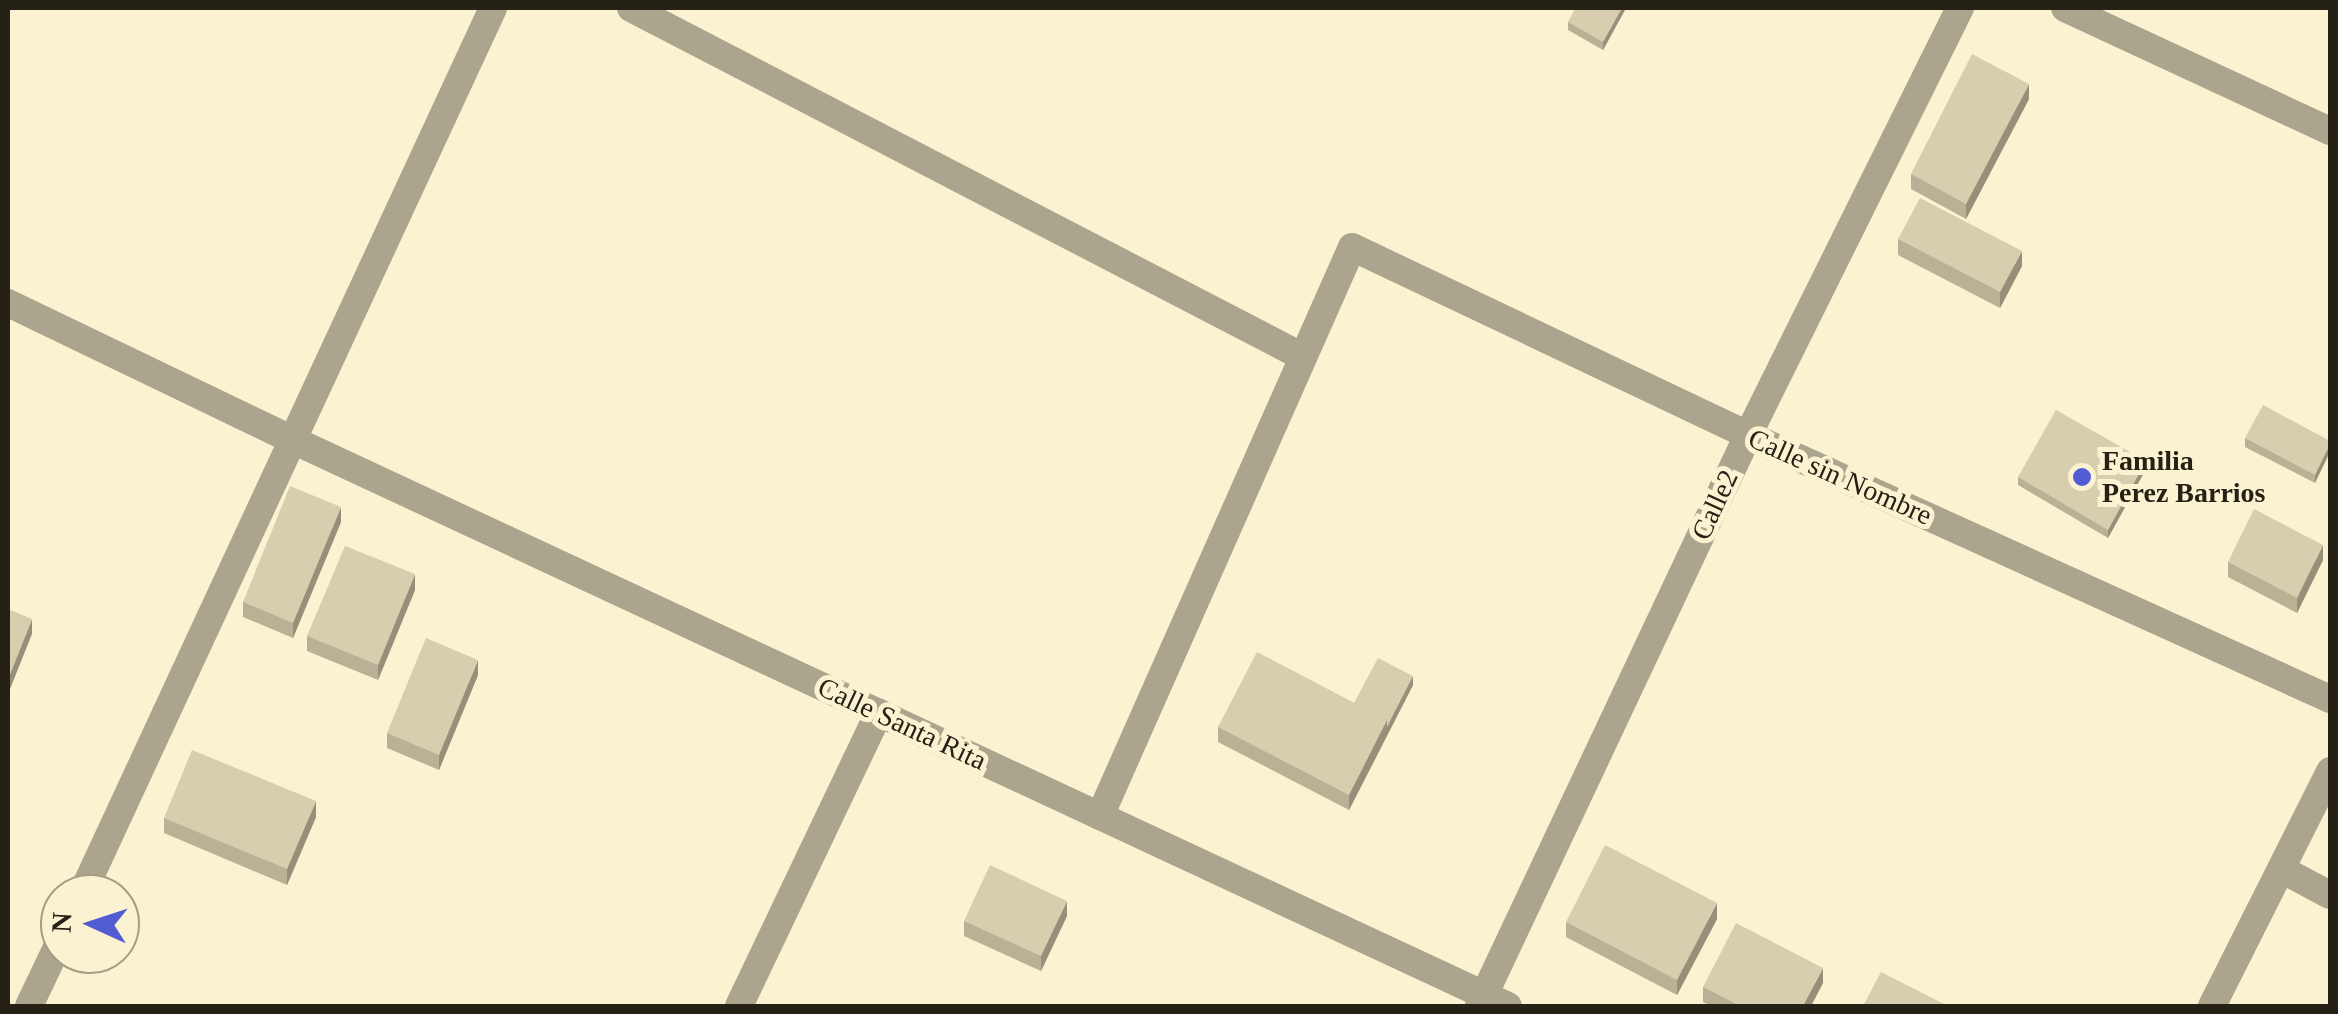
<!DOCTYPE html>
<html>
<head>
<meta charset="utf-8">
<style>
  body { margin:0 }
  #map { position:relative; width:2338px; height:1014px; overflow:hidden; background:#fbf2d2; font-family:Georgia,serif }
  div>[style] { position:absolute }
  .service>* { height:28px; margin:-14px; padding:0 14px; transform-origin:14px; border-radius:14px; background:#aba58d }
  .minor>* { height:28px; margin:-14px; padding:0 14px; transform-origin:14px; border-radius:14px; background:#aba58d }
  .wall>* { inset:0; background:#b8b196 }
  .shaded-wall>* { inset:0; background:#96907a }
  .building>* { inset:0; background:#d6ceae }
  .dots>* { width:28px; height:28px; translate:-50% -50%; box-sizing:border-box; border:5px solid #fbf2d2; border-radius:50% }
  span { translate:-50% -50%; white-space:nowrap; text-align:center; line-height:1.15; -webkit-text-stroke:10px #fbf2d2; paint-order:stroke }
  .poi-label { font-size:28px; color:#252115; font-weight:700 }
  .left { translate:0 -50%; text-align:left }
  .street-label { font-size:28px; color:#252115 }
  .frame { position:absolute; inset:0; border:10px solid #252115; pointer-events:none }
  .north { position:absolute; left:40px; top:874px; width:100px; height:100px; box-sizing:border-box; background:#fbf2d2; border:2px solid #a59e86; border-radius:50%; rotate:273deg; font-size:28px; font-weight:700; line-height:40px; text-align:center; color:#252115 }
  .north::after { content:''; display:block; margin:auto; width:35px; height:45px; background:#535dd3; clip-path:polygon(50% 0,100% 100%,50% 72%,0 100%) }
</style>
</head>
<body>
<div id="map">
  <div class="service">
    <div style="left:631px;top:8px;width:757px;rotate:27.44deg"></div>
    <div style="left:8px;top:303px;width:318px;rotate:25.7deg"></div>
    <div style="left:1100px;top:816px;width:622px;rotate:-66.11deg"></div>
    <div style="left:1352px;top:247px;width:438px;rotate:25.4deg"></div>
    <div style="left:1748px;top:435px;width:639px;rotate:24.4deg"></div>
    <div style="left:2281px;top:869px;width:55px;rotate:28deg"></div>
    <div style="left:739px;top:1006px;width:325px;rotate:-64.5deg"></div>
    <div style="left:1479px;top:1006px;width:631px;rotate:-64.77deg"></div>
    <div style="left:1748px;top:435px;width:477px;rotate:-63.6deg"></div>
  </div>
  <div class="minor">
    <div style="left:2065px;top:8px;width:292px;rotate:24.9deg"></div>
    <div style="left:295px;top:441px;width:1338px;rotate:24.98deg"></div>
    <div style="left:82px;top:894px;width:977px;rotate:-65.11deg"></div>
    <div style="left:29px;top:1006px;width:72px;rotate:-64.5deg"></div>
    <div style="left:2212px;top:1006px;width:263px;rotate:-63.3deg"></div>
  </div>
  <div class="wall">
    <div style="clip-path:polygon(1576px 8px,1626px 8px,1603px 50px,1568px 30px,1568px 22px)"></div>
    <div style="clip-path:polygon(2029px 99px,1966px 219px,1911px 189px,1911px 174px)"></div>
    <div style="clip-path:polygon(1898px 239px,2022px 266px,2000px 308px,1898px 255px)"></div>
    <div style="clip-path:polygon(2245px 438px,2330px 441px,2315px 483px,2245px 447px)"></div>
    <div style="clip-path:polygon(2146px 469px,2108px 538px,2018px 485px,2018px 477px)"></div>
    <div style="clip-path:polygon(341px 522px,293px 638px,243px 617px,243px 602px)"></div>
    <div style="clip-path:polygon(2323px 560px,2297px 613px,2228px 577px,2228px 562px)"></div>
    <div style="clip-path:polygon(415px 590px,378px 680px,307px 651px,307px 636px)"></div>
    <div style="clip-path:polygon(478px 675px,439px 770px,387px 748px,387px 733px)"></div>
    <div style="clip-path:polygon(1413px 685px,1349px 810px,1218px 742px,1218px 727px,1354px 703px)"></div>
    <div style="clip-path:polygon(316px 817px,287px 885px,164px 833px,164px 818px)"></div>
    <div style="clip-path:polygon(1067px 916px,1041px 971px,964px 936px,964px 921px)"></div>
    <div style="clip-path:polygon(1717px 919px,1677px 995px,1566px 937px,1566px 922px)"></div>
    <div style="clip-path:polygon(1823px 983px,1811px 1006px,1711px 1006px,1703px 1002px,1703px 987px)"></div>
  </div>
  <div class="shaded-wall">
    <div style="clip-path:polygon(1622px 8px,1626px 8px,1603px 50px,1603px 42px)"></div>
    <div style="clip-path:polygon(2029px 84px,2029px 99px,1966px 219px,1966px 204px)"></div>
    <div style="clip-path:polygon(2022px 251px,2022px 266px,2000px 308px,2000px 292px)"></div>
    <div style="clip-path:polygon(2330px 444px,2330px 452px,2315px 483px,2315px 475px)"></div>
    <div style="clip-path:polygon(2146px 461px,2146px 469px,2108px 538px,2108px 530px)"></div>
    <div style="clip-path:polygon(341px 507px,341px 522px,293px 638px,293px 623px)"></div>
    <div style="clip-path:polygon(2323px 545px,2323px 560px,2297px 613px,2297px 598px)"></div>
    <div style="clip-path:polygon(415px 574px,415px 590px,378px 680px,378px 665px)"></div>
    <div style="clip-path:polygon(32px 619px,32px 634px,8px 694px,8px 679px)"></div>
    <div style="clip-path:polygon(478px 660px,478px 675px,439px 770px,439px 755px)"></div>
    <div style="clip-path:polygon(1413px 676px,1413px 685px,1349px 810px,1349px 795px,1387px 720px)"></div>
    <div style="clip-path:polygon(316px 801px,316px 817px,287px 885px,287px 869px)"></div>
    <div style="clip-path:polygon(1067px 901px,1067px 916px,1041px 971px,1041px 956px)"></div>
    <div style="clip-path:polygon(1717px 903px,1717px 919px,1677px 995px,1677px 980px)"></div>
    <div style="clip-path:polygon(1823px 968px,1823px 983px,1811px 1006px,1803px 1006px)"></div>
  </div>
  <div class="building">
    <div style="clip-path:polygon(1576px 8px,1622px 8px,1603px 42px,1568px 22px)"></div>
    <div style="clip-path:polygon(1972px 54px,2029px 84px,1966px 204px,1911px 174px)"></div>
    <div style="clip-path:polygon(1920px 198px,2022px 251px,2000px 292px,1898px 239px)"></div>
    <div style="clip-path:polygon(2263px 405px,2330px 441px,2330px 444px,2315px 475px,2245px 438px)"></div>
    <div style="clip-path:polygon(2056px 410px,2146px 461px,2108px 530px,2018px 477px)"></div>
    <div style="clip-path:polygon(290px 486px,341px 507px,293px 623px,243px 602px)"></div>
    <div style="clip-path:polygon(2254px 509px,2323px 545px,2297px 598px,2228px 562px)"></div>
    <div style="clip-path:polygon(345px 546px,415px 574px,378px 665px,307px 636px)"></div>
    <div style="clip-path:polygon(8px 609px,32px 619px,8px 679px)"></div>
    <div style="clip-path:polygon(426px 638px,478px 660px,439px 755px,387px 733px)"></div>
    <div style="clip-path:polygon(1257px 652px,1387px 720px,1349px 795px,1218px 727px)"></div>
    <div style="clip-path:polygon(1378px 658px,1413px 676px,1387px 727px,1387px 720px,1354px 703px)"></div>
    <div style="clip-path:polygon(192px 750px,316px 801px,287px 869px,164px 818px)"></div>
    <div style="clip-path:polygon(1605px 845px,1717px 903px,1677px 980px,1566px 922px)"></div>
    <div style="clip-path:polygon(990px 865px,1067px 901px,1041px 956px,964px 921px)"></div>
    <div style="clip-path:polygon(1736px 923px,1823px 968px,1803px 1006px,1740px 1006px,1703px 987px)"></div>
    <div style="clip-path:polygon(1881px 972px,1948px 1006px,1863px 1006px)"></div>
  </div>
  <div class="dots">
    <div style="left:2082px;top:477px;background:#535dd3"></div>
  </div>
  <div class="poi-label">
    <span class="left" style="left:2102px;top:477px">Familia<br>Perez Barrios</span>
  </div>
  <div class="street-label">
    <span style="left:1840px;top:477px;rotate:24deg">Calle sin Nombre</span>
    <span style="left:1715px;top:505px;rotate:-65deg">Calle2</span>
    <span style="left:902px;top:724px;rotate:25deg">Calle Santa Rita</span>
  </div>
  <div class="frame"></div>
  <div class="north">N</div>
</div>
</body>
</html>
